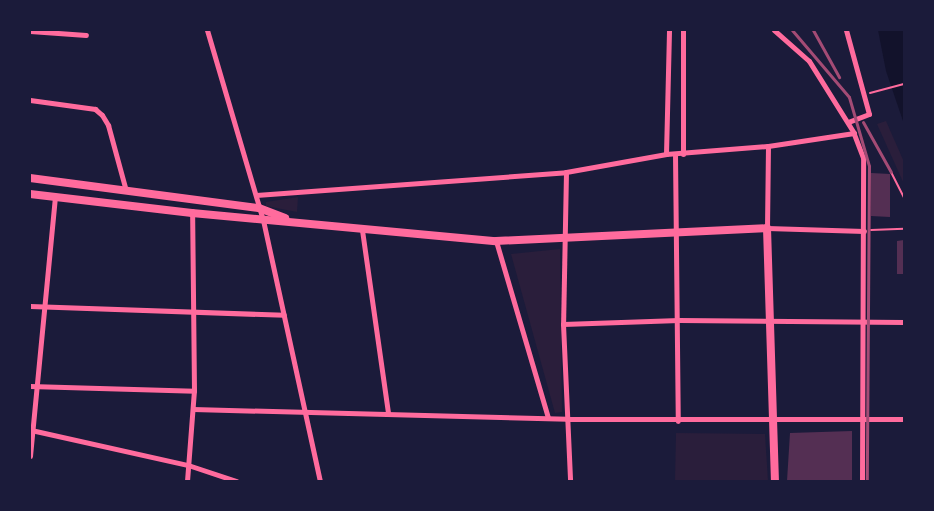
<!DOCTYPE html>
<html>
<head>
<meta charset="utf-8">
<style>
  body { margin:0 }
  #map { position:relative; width:934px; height:511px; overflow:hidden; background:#1b1b3a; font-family:Roboto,sans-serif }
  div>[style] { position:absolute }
  .green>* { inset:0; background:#2a1e3b }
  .water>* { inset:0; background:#12122b }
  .building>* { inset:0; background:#542f53 }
  .path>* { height:2px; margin:-1px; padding:0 1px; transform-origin:1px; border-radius:1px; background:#ff6b9d }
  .pedestrian>* { height:4.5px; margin:-2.25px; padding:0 2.25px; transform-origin:2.25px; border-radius:2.25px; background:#ff6b9d }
  .minor>* { height:5px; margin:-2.5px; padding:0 2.5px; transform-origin:2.5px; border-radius:2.5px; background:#ff6b9d }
  .tertiary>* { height:8px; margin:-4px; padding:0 4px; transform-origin:4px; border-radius:4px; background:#ff6b9d }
  .rail>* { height:3px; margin:-1.5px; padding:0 1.5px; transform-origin:1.5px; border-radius:1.5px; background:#a44b75 }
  span { translate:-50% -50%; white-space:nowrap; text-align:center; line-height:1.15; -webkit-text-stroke:5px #1b1b3a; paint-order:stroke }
  .frame { position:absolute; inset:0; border:31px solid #1b1b3a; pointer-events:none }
</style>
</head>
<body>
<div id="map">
  <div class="green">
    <div style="clip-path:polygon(886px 121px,904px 162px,904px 184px,877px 124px)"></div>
    <div style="clip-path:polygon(298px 197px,297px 212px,266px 206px,266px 202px)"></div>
    <div style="clip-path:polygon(560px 249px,562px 412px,555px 413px,511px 254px)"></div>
    <div style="clip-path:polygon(676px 433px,765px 434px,768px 481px,675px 481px)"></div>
  </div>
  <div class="water">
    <div style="clip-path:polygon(878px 30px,904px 30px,904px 124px,886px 71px)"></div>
  </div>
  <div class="building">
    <div style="clip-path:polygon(871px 173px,890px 174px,890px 217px,871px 216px)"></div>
    <div style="clip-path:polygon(904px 240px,904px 274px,897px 274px,897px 241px)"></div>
    <div style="clip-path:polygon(852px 431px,852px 481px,787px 481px,790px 433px)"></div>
  </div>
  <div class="path">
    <div style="left:870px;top:93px;width:35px;rotate:-15deg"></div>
    <div style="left:891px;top:172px;width:28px;rotate:63deg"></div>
    <div style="left:871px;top:230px;width:33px;rotate:-2deg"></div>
  </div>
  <div class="pedestrian">
    <div style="left:854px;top:133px;width:26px;rotate:69deg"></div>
  </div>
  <div class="minor">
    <div style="left:207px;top:30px;width:198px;rotate:73.6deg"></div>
    <div style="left:263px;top:220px;width:267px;rotate:77.7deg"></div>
    <div style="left:846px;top:30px;width:87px;rotate:74.7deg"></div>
    <div style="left:869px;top:114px;width:22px;rotate:159deg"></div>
    <div style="left:30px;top:31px;width:56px;rotate:4.1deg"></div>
    <div style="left:30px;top:100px;width:66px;rotate:7.9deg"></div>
    <div style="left:95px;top:109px;width:9px;rotate:41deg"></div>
    <div style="left:102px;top:115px;width:12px;rotate:59deg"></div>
    <div style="left:108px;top:125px;width:68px;rotate:74.7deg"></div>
    <div style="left:768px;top:146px;width:82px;rotate:90.7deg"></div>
    <div style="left:767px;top:228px;width:97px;rotate:1.8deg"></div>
    <div style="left:666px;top:154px;width:124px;rotate:-88.6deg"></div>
    <div style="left:675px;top:154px;width:267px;rotate:89.4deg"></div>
    <div style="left:683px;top:154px;width:124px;rotate:-90deg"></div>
    <div style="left:566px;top:172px;width:152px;rotate:91.1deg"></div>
    <div style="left:563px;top:324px;width:157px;rotate:87.4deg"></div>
    <div style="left:256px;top:195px;width:311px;rotate:-4.2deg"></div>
    <div style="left:566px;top:172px;width:102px;rotate:-10.2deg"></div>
    <div style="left:666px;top:154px;width:102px;rotate:-4.5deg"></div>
    <div style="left:768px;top:146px;width:87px;rotate:-8.6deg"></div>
    <div style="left:854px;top:133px;width:85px;rotate:-122deg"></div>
    <div style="left:809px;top:61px;width:47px;rotate:-138.5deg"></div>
    <div style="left:362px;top:230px;width:184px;rotate:81.9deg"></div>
    <div style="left:496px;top:241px;width:184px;rotate:73.6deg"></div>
    <div style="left:30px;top:306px;width:254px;rotate:2deg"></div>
    <div style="left:563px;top:324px;width:116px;rotate:-2deg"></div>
    <div style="left:679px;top:320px;width:225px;rotate:0.5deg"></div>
    <div style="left:30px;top:386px;width:164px;rotate:1.7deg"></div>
    <div style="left:193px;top:409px;width:374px;rotate:1.5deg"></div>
    <div style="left:567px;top:419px;width:337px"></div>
    <div style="left:31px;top:430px;width:161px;rotate:12.6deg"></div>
    <div style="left:188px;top:465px;width:51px;rotate:18.4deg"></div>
    <div style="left:30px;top:456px;width:260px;rotate:-84.5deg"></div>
    <div style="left:187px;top:481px;width:90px;rotate:-85.6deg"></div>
    <div style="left:194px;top:391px;width:178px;rotate:-90.6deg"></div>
    <div style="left:862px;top:481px;width:324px;rotate:-89.8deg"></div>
  </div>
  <div class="tertiary">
    <div style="left:30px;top:178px;width:231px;rotate:7.5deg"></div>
    <div style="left:259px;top:208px;width:28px;rotate:21deg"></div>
    <div style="left:30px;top:194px;width:163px;rotate:6.7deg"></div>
    <div style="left:192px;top:213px;width:305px;rotate:5.3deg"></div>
    <div style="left:496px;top:241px;width:271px;rotate:-2.7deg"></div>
    <div style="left:767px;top:228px;width:253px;rotate:88.2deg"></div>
  </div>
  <div class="rail">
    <div style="left:792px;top:30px;width:88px;rotate:49.6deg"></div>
    <div style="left:849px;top:97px;width:72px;rotate:73.8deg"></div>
    <div style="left:869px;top:166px;width:315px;rotate:90.4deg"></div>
    <div style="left:813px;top:30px;width:54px;rotate:61deg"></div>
    <div style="left:863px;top:122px;width:57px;rotate:60.8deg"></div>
  </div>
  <div class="frame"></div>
</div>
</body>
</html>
